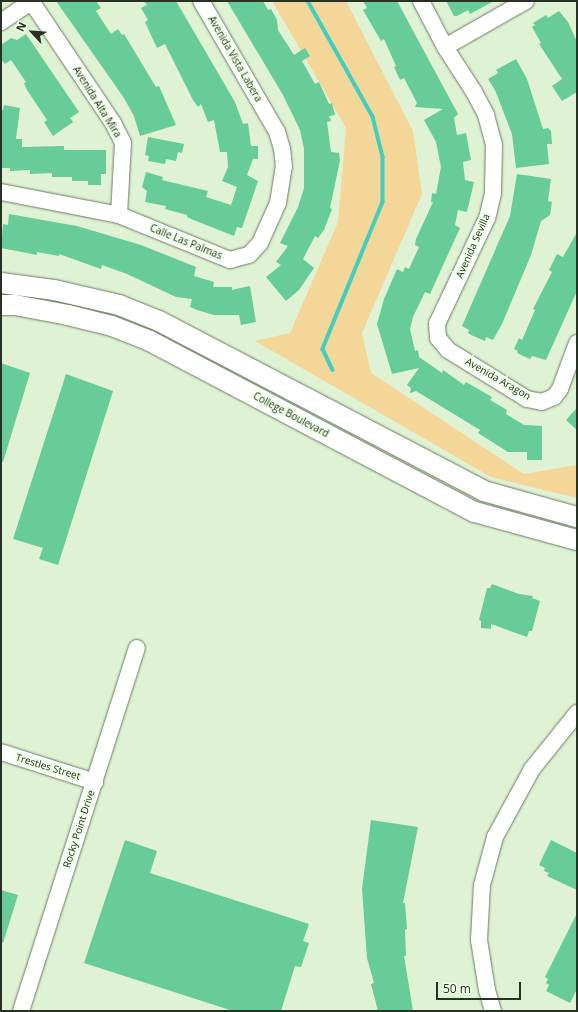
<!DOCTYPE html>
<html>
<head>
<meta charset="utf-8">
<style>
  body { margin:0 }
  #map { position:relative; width:578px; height:1012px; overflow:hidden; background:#dff2d4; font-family:"Open Sans",sans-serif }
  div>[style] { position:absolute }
  .green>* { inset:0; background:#f4d698 }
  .stream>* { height:3.5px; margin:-1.75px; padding:0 1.75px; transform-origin:1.75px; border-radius:1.75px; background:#3ed0bf }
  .building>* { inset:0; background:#67cc97 }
  .roads { filter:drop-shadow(0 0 1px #6c7c62) drop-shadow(0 0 1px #6c7c62) }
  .minor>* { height:16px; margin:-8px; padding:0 8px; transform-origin:8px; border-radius:8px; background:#fff }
  .major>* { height:20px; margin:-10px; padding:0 10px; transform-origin:10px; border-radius:10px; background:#fff }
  span { translate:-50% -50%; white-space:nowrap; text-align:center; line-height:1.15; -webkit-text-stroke:4px #effee6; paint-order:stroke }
  .street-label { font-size:10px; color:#293024 }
  .frame { position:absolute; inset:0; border:2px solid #293024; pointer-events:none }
  .north { position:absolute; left:12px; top:12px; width:40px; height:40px; -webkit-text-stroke:3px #effee6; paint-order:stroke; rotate:296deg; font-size:11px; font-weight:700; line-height:16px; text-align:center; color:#293024 }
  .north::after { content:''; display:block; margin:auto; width:14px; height:18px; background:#293024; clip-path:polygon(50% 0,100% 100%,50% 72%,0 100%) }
  .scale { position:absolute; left:436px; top:982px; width:85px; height:18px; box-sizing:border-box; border:2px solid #293024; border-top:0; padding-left:5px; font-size:12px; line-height:14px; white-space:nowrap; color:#293024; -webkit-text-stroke:3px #effee6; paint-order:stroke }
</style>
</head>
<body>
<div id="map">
  <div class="green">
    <div style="clip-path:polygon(272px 1px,346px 1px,413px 131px,422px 194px,362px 333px,371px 373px,524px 474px,577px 465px,577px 498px,491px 477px,255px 341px,290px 333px,338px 222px,346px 128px)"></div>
  </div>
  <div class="stream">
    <div style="left:308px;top:1px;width:133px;rotate:60.7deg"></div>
    <div style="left:373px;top:117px;width:41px;rotate:76deg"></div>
    <div style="left:383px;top:157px;width:45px;rotate:90deg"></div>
    <div style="left:383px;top:202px;width:159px;rotate:112.2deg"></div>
    <div style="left:323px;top:349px;width:23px;rotate:65deg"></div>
  </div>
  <div class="building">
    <div style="clip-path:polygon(56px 1px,96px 1px,101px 8px,96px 11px,111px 34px,118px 29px,122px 35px,124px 34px,156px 87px,159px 86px,176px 125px,140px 136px,134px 116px,124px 98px)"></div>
    <div style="clip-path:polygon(144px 1px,176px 1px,235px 102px,243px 124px,248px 123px,251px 146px,258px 146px,258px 159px,253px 159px,247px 175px,258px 181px,242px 228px,237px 227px,234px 236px,191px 219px,187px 217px,187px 215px,165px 209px,166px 206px,145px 202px,147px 191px,142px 187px,146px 172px,163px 177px,162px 180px,208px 191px,206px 197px,231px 205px,237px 187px,222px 181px,228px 167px,227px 152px,220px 152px,214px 120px,208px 122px,201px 104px,198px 107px,193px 100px,165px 44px,157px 48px,145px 22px,148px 20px,141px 8px,147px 5px)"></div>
    <div style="clip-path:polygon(227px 1px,263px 1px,268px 10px,271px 9px,277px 20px,278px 30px,294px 55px,305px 48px,310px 56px,302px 61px,315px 84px,319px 82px,329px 104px,332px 103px,335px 115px,329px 116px,331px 121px,327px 122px,331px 152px,339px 153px,340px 160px,330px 208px,332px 209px,324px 230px,318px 238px,315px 236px,303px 259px,314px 268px,299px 290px,286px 301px,266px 277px,281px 265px,276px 262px,288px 246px,280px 243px,298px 207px,304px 188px,304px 149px,300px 130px,283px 95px)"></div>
    <div style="clip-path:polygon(363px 1px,397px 1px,458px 114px,454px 118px,457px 135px,466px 133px,471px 160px,463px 162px,465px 180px,474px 182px,467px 212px,458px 210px,455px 225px,460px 228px,430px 294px,425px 292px,413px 317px,410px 329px,415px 351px,418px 350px,419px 357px,442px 373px,443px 370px,464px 385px,466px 382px,492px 397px,490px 400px,507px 410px,506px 414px,524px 425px,542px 426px,542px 460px,527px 460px,527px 452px,508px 452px,478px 433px,480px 430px,416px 391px,410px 393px,411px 388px,407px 385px,419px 368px,392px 374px,377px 324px,384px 299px,397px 269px,403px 272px,405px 267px,409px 269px,419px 247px,415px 245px,416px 239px,433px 202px,431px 202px,432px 193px,436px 194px,441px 167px,436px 142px,424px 120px,443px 109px,415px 107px,417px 103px,404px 78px,400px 80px,394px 67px,396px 66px,384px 39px,381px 41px,363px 10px,367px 8px)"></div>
    <div style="clip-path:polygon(446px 1px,494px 1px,470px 14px,468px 10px,457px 16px,454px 16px)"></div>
    <div style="clip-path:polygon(559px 11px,568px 22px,577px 42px,577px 92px,562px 101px,552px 86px,562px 79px,539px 44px,541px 43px,532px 27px,535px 25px,533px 23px,546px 15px,548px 18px)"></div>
    <div style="clip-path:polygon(26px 34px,79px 112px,70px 118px,73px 122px,53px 136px,44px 122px,47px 120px,27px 90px,24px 83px,26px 82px,11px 60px,5px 64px,1px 59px,1px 45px,11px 38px,17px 40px)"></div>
    <div style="clip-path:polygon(516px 59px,527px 79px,543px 129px,548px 128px,551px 131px,552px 144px,547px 144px,549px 164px,516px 168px,512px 134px,495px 90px,488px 79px,498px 73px,496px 70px)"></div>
    <div style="clip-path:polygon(4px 105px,20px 108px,16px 139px,22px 139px,22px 147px,64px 146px,64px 150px,106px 150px,106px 174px,101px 174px,101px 185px,88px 185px,88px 181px,72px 181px,72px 177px,52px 177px,52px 173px,30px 174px,30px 170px,10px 171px,10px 168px,1px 168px,1px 110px,3px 110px)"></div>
    <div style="clip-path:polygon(148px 137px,184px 144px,182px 153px,178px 152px,176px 161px,166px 159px,165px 164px,148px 161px,149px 156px,145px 155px)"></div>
    <div style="clip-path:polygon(517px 174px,551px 179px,548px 201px,552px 202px,550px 215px,541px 221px,531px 255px,502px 324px,493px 340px,486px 337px,485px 341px,471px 335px,468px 333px,469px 330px,462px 326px,510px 216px)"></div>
    <div style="clip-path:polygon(9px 214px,77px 226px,141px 245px,196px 267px,194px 276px,214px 282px,213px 287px,232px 287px,232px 290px,250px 286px,256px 322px,241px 325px,239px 315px,214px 315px,197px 310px,190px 307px,192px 299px,176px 297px,127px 274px,102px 265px,101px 269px,59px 254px,59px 256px,37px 252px,37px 255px,1px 248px,3px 224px,8px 225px)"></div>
    <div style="clip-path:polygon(577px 232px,577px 291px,546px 360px,532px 356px,530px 359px,517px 353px,518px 351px,514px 349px,519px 338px,522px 340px,535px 310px,533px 309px,552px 272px,549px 270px,557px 254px,563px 257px)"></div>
    <div style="clip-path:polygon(1px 363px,30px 373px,3px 462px,1px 461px)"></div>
    <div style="clip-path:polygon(66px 374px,113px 391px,58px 565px,39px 559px,43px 548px,13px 539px)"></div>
    <div style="clip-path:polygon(577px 408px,577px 430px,566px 420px)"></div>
    <div style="clip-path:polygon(492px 584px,519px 594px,533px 596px,532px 598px,540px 601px,532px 631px,529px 631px,527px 637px,491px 624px,491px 629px,481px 628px,481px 621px,479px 620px,487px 588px,490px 588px)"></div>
    <div style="clip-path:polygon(371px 820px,418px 827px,403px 903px,405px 903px,407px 929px,405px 930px,406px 956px,404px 956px,413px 1011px,378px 1011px,371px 984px,374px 983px,367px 958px,362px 889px)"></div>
    <div style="clip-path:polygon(125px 840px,157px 851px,150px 873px,309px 924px,303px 941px,309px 943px,301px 967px,295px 966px,281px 1011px,233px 1011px,84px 963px)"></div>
    <div style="clip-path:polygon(551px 840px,577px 853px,577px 890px,547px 876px,549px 873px,544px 871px,545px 868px,539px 865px)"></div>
    <div style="clip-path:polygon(1px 890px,18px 895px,3px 943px,1px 942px)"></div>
    <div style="clip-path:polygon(577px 913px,577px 989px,570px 1003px,546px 991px,549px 985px,546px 983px,548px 979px,545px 977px)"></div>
  </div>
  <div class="roads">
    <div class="minor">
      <div style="left:31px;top:1px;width:147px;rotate:56.1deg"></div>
      <div style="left:113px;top:123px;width:22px;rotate:63deg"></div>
      <div style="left:123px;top:143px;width:72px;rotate:93.2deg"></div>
      <div style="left:421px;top:1px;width:52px;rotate:62.4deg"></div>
      <div style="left:445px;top:47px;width:54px;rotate:57.2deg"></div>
      <div style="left:474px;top:92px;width:26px;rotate:62deg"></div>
      <div style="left:486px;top:115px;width:30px;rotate:75deg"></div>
      <div style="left:494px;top:144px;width:49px;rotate:91.2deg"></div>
      <div style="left:493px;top:193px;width:26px;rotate:103deg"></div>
      <div style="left:487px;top:218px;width:117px;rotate:115.3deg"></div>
      <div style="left:437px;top:324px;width:14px;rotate:86deg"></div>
      <div style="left:438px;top:338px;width:16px;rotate:50deg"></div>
      <div style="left:448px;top:350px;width:93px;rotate:31.8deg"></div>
      <div style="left:527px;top:399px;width:15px;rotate:11deg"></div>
      <div style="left:542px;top:402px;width:13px;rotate:-23deg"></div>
      <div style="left:554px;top:397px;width:10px;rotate:-53deg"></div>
      <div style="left:560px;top:389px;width:49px;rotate:-69.7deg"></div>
      <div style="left:1px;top:22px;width:37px;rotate:-34deg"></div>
      <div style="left:445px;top:47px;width:93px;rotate:-29.6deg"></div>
      <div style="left:1px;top:192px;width:120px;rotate:11deg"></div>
      <div style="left:119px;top:215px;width:120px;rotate:22.1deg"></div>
      <div style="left:230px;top:260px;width:20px;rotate:-15deg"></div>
      <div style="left:249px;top:255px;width:16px;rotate:-47deg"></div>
      <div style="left:260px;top:243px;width:44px;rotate:-65.8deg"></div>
      <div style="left:278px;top:203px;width:36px;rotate:-81deg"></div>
      <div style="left:284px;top:167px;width:18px;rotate:-96deg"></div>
      <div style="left:282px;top:149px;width:18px;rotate:-106deg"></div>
      <div style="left:277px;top:132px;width:151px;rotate:-120.1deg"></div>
      <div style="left:1px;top:752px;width:99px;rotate:17.7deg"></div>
      <div style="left:21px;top:1011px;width:381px;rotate:-72.3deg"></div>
      <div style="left:493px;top:1011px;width:22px;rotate:-106deg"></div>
      <div style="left:487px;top:990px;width:51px;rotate:-99.1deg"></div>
      <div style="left:479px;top:940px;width:55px;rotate:-86.9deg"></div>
      <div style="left:482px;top:885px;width:50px;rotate:-74.8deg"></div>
      <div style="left:495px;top:837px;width:77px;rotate:-61.4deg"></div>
      <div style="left:532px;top:769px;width:72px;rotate:-51.2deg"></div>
    </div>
    <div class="major">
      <div style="left:1px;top:283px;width:53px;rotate:7.5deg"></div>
      <div style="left:54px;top:290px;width:67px;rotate:13deg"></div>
      <div style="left:119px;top:305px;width:43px;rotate:21.8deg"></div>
      <div style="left:159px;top:321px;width:367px;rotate:27.6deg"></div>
      <div style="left:484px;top:491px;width:97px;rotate:15.6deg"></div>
      <div style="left:1px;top:305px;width:14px"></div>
      <div style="left:15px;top:305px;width:54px;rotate:10.7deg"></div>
      <div style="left:68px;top:315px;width:45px;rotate:14deg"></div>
      <div style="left:112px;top:326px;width:41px;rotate:21.5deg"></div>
      <div style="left:150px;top:341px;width:367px;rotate:27.8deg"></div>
      <div style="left:475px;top:512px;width:106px;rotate:15.4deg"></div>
    </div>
  </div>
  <div class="street-label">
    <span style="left:235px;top:59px;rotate:60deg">Avenida Vista Labera</span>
    <span style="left:97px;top:102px;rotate:58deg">Avenida Alta Mira</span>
    <span style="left:186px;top:242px;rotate:22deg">Calle Las Palmas</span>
    <span style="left:473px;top:246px;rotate:-66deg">Avenida Sevilla</span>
    <span style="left:498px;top:379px;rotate:30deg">Avenida Aragon</span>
    <span style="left:291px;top:415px;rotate:28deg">College Boulevard</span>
    <span style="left:48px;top:767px;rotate:17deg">Trestles Street</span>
    <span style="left:79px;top:829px;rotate:-72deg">Rocky Point Drive</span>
  </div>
  <div class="frame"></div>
  <div class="north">N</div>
  <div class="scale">50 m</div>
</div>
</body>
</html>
